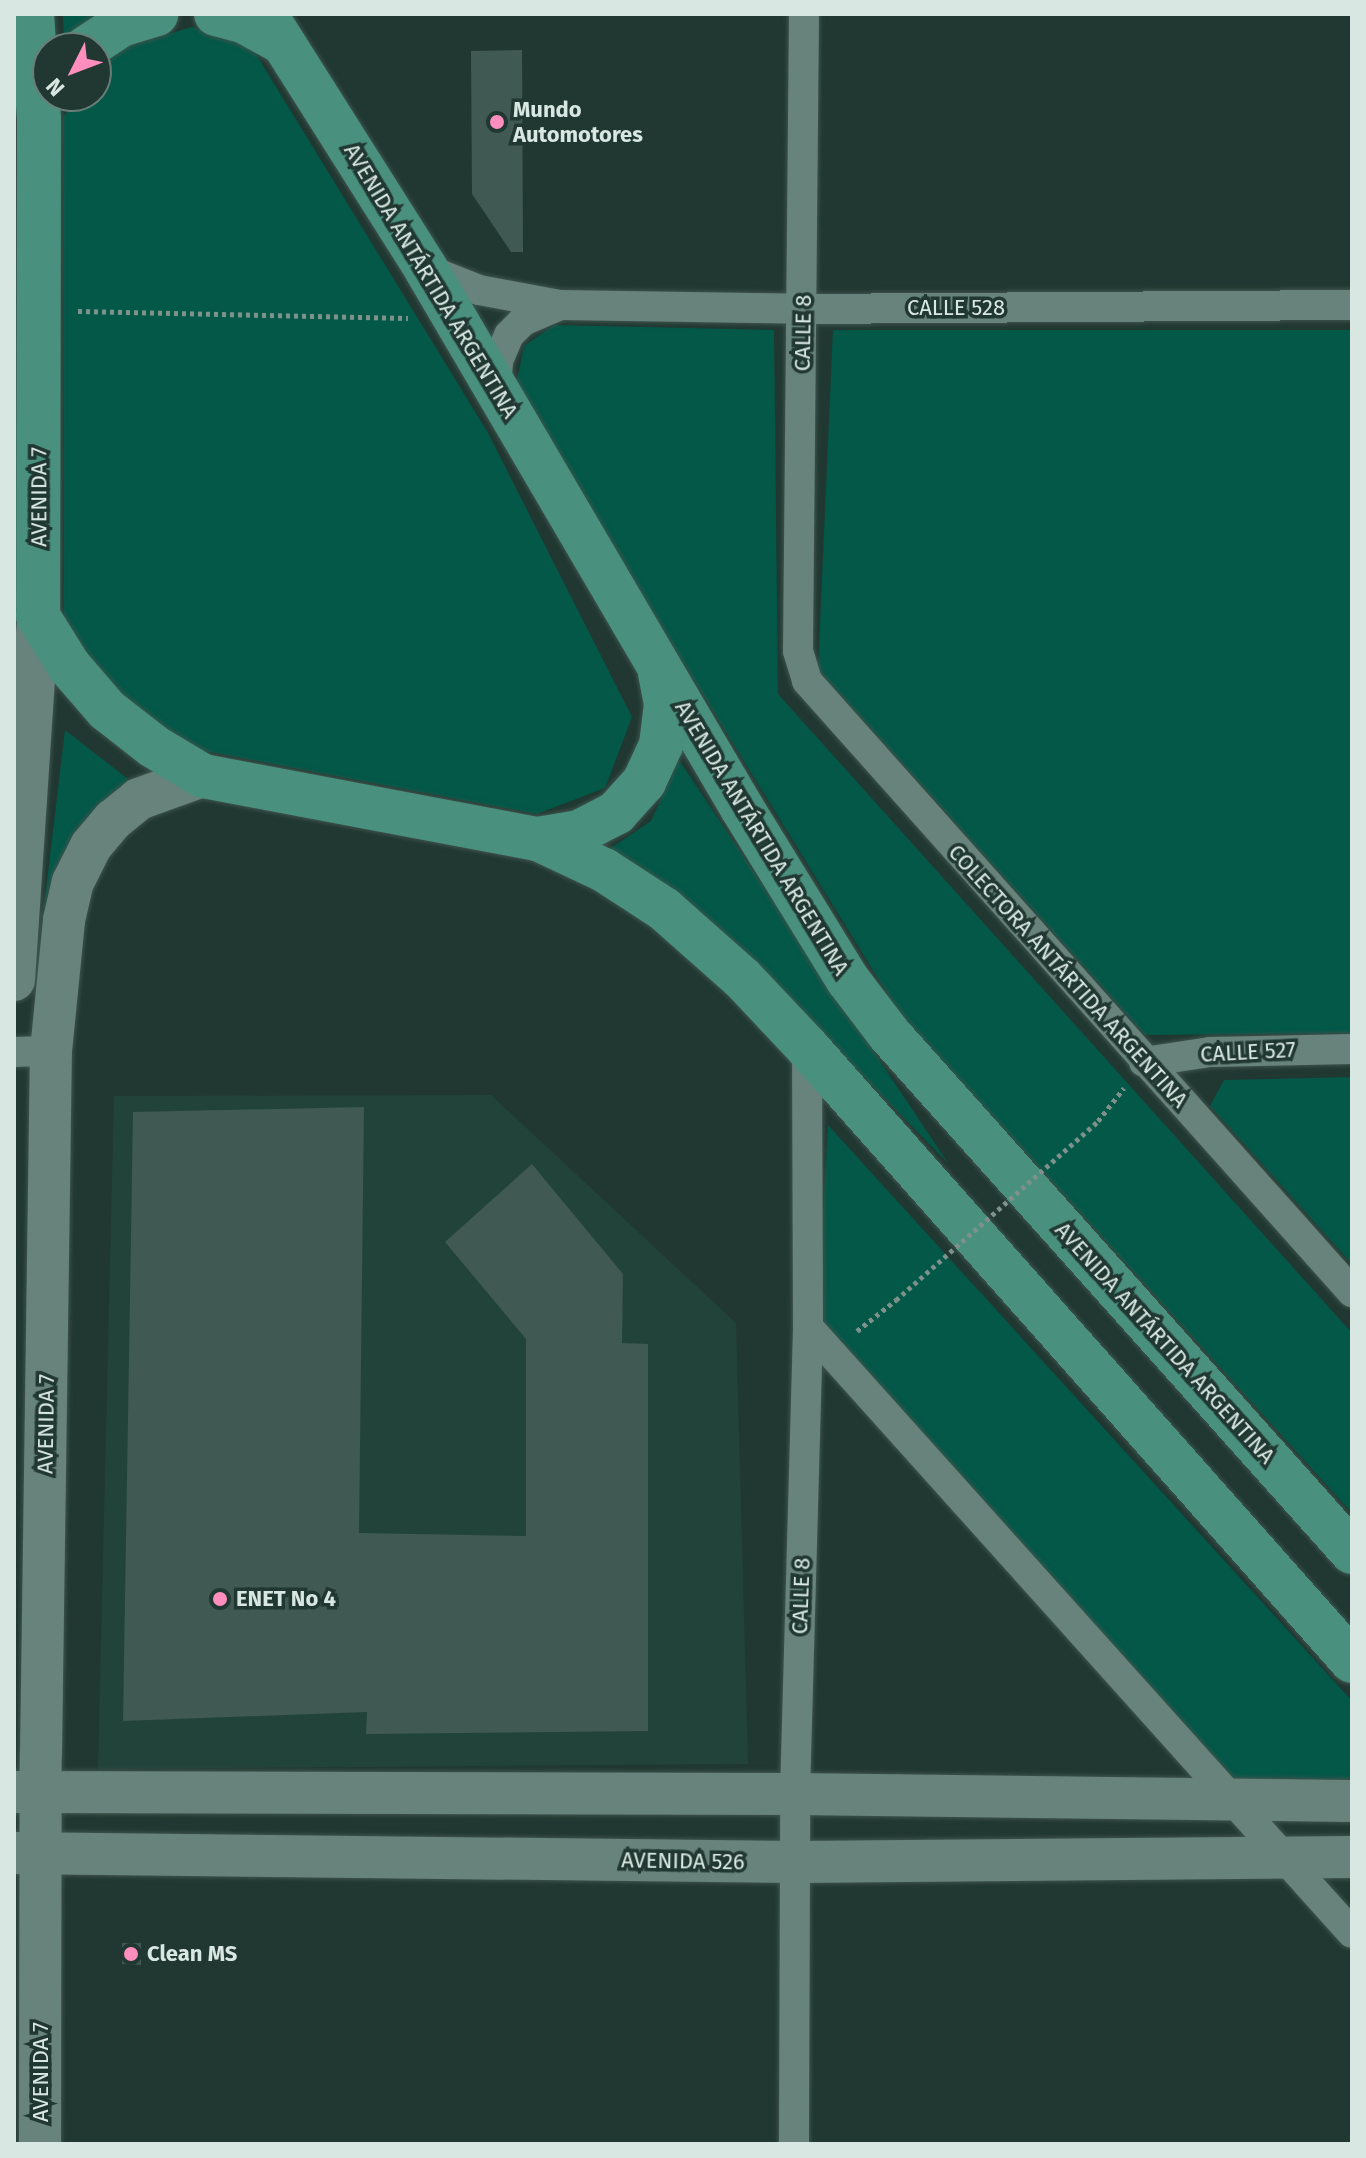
<!DOCTYPE html>
<html>
<head>
<meta charset="utf-8">
<style>
  body { margin:0 }
  #map { position:relative; width:1366px; height:2158px; overflow:hidden; background:#203831; font-family:"Fira Sans",sans-serif }
  div>[style] { position:absolute }
  .built>* { inset:0; background:#22433a }
  .green>* { inset:0; background:#035848 }
  .building>* { inset:0; background:#405952 }
  .path>* { height:5px; margin-top:-2.5px; transform-origin:0; background:repeating-linear-gradient(90deg,#7e918b 0 4px,transparent 0 8px) }
  .roads { filter:drop-shadow(0 0 2px #3e534d) drop-shadow(0 0 2px #3e534d) }
  .minor>* { height:30px; margin:-15px; padding:0 15px; transform-origin:15px; border-radius:15px; background:#68837b }
  .secondary>* { height:42px; margin:-21px; padding:0 21px; transform-origin:21px; border-radius:21px; background:#68837b }
  .primary>* { height:44px; margin:-22px; padding:0 22px; transform-origin:22px; border-radius:22px; background:#49907f }
  .path-bridge>* { height:5px; margin-top:-2.5px; transform-origin:0; background:repeating-linear-gradient(90deg,#7e918b 0 4px,transparent 0 8px) }
  .dots>* { width:22px; height:22px; translate:-50% -50%; box-sizing:border-box; border:4px solid #203831; border-radius:50% }
  span { translate:-50% -50%; white-space:nowrap; text-align:center; line-height:1.15; -webkit-text-stroke:7px #203831; paint-order:stroke }
  .poi-label { font-size:22px; color:#d9e7e2; font-weight:700 }
  .left { translate:0 -50%; text-align:left }
  .street-label { font-size:22px; color:#d9e7e2 }
  .frame { position:absolute; inset:0; border:16px solid #d9e7e2; pointer-events:none }
  .north { position:absolute; left:32px; top:32px; width:80px; height:80px; box-sizing:border-box; background:#203831; border:2px solid #6a7e78; border-radius:50%; rotate:228deg; font-size:22px; font-weight:700; line-height:32px; text-align:center; color:#d9e7e2 }
  .north::after { content:''; display:block; margin:auto; width:28px; height:36px; background:#fe8ebd; clip-path:polygon(50% 0,100% 100%,50% 72%,0 100%) }
</style>
</head>
<body>
<div id="map">
  <div class="built">
    <div style="clip-path:polygon(491px 1095px,736px 1323px,748px 1764px,98px 1769px,114px 1096px)"></div>
  </div>
  <div class="green">
    <div style="clip-path:polygon(63px 14px,103px 14px,69px 48px,64px 48px)"></div>
    <div style="clip-path:polygon(192px 27px,251px 46px,488px 433px,632px 717px,605px 788px,537px 814px,194px 749px,118px 702px,64px 624px,63px 117px,80px 96px,96px 96px,96px 77px,119px 49px)"></div>
    <div style="clip-path:polygon(554px 325px,774px 330px,778px 694px,1352px 1333px,1352px 1513px,900px 1014px,515px 390px,524px 346px)"></div>
    <div style="clip-path:polygon(833px 330px,1352px 330px,1352px 1033px,1145px 1035px,818px 670px)"></div>
    <div style="clip-path:polygon(65px 730px,137px 786px,61px 862px,34px 991px)"></div>
    <div style="clip-path:polygon(679px 760px,948px 1163px,706px 916px,605px 852px,651px 821px)"></div>
    <div style="clip-path:polygon(1352px 1077px,1352px 1264px,1210px 1106px,1224px 1080px)"></div>
    <div style="clip-path:polygon(828px 1125px,1352px 1701px,1352px 1779px,1235px 1780px,817px 1317px)"></div>
  </div>
  <div class="building">
    <div style="clip-path:polygon(522px 50px,523px 252px,511px 252px,472px 194px,471px 51px)"></div>
    <div style="clip-path:polygon(364px 1107px,359px 1533px,526px 1536px,526px 1339px,445px 1242px,532px 1164px,623px 1274px,622px 1343px,648px 1344px,648px 1731px,366px 1734px,367px 1712px,123px 1721px,133px 1112px)"></div>
    <div style="clip-path:polygon(122px 1943px,141px 1943px,141px 1965px,122px 1964px)"></div>
  </div>
  <div class="path">
    <div style="left:78px;top:311px;width:330px;rotate:1.2deg"></div>
    <div style="left:1098px;top:1121px;width:42px;rotate:-51.8deg"></div>
    <div style="left:857px;top:1331px;width:50px;rotate:-38.5deg"></div>
  </div>
  <div class="roads">
    <div class="minor">
      <div style="left:804px;top:14px;width:637px;rotate:90.54deg"></div>
      <div style="left:798px;top:651px;width:31px;rotate:73deg"></div>
      <div style="left:807px;top:681px;width:819px;rotate:48.27deg"></div>
      <div style="left:426px;top:269px;width:57px;rotate:21.6deg"></div>
      <div style="left:479px;top:290px;width:82px;rotate:10.5deg"></div>
      <div style="left:560px;top:305px;width:243px;rotate:0.9deg"></div>
      <div style="left:803px;top:309px;width:549px;rotate:-0.42deg"></div>
      <div style="left:496px;top:386px;width:25px;rotate:-85deg"></div>
      <div style="left:498px;top:361px;width:28px;rotate:-67deg"></div>
      <div style="left:509px;top:335px;width:20px;rotate:-45deg"></div>
      <div style="left:523px;top:321px;width:40px;rotate:-23.4deg"></div>
      <div style="left:14px;top:1052px;width:37px;rotate:-2deg"></div>
      <div style="left:1144px;top:1062px;width:67px;rotate:-8.6deg"></div>
      <div style="left:1210px;top:1052px;width:142px;rotate:-1.2deg"></div>
      <div style="left:808px;top:1327px;width:814px;rotate:48.09deg"></div>
      <div style="left:794px;top:2144px;width:350px;rotate:-89.8deg"></div>
      <div style="left:795px;top:1794px;width:467px;rotate:-88.4deg"></div>
      <div style="left:808px;top:1327px;width:280px;rotate:-90.2deg"></div>
    </div>
    <div class="secondary">
      <div style="left:14px;top:980px;width:365px;rotate:-86.2deg"></div>
      <div style="left:14px;top:1792px;width:781px;rotate:0.15deg"></div>
      <div style="left:795px;top:1794px;width:557px;rotate:0.72deg"></div>
      <div style="left:15px;top:1853px;width:780px;rotate:0.66deg"></div>
      <div style="left:795px;top:1862px;width:557px;rotate:-0.51deg"></div>
      <div style="left:40px;top:2144px;width:390px;rotate:-89.9deg"></div>
      <div style="left:41px;top:1754px;width:703px;rotate:-89.19deg"></div>
      <div style="left:51px;top:1051px;width:132px;rotate:-84.3deg"></div>
      <div style="left:64px;top:920px;width:39px;rotate:-77deg"></div>
      <div style="left:73px;top:882px;width:40px;rotate:-63.4deg"></div>
      <div style="left:91px;top:846px;width:34px;rotate:-50deg"></div>
      <div style="left:113px;top:820px;width:33px;rotate:-39deg"></div>
      <div style="left:139px;top:799px;width:68px;rotate:-19.8deg"></div>
    </div>
    <div class="primary">
      <div style="left:32px;top:14px;width:105px;rotate:86.2deg"></div>
      <div style="left:39px;top:119px;width:497px;rotate:90.1deg"></div>
      <div style="left:38px;top:616px;width:59px;rotate:58.2deg"></div>
      <div style="left:69px;top:666px;width:58px;rotate:49.2deg"></div>
      <div style="left:107px;top:710px;width:58px;rotate:38deg"></div>
      <div style="left:153px;top:746px;width:58px;rotate:31deg"></div>
      <div style="left:203px;top:776px;width:341px;rotate:10.7deg"></div>
      <div style="left:538px;top:839px;width:73px;rotate:25.2deg"></div>
      <div style="left:604px;top:870px;width:72px;rotate:33deg"></div>
      <div style="left:664px;top:909px;width:104px;rotate:41.5deg"></div>
      <div style="left:742px;top:978px;width:95px;rotate:46.7deg"></div>
      <div style="left:807px;top:1047px;width:821px;rotate:48.41deg"></div>
      <div style="left:216px;top:14px;width:30px;rotate:15deg"></div>
      <div style="left:245px;top:22px;width:43px;rotate:28.9deg"></div>
      <div style="left:265px;top:14px;width:302px;rotate:57.7deg"></div>
      <div style="left:426px;top:269px;width:625px;rotate:59.62deg"></div>
      <div style="left:742px;top:808px;width:202px;rotate:58.4deg"></div>
      <div style="left:848px;top:980px;width:68px;rotate:52.8deg"></div>
      <div style="left:889px;top:1034px;width:695px;rotate:48.21deg"></div>
      <div style="left:86px;top:48px;width:42px;rotate:-33.3deg"></div>
      <div style="left:121px;top:25px;width:37px;rotate:-17deg"></div>
      <div style="left:538px;top:839px;width:42px;rotate:-9.7deg"></div>
      <div style="left:579px;top:832px;width:42px;rotate:-27.2deg"></div>
      <div style="left:616px;top:813px;width:42px;rotate:-47.9deg"></div>
      <div style="left:644px;top:782px;width:41px;rotate:-65.3deg"></div>
      <div style="left:661px;top:745px;width:41px;rotate:-83deg"></div>
      <div style="left:666px;top:704px;width:31px;rotate:-101deg"></div>
    </div>
  </div>
  <div class="path-bridge">
    <div style="left:896px;top:1300px;width:270px;rotate:-41.5deg"></div>
  </div>
  <div class="dots">
    <div style="left:497px;top:122px;background:#fe8ebd"></div>
    <div style="left:220px;top:1599px;background:#fe8ebd"></div>
    <div style="left:131px;top:1954px;background:#fe8ebd"></div>
  </div>
  <div class="poi-label">
    <span class="left" style="left:513px;top:122px">Mundo<br>Automotores</span>
    <span class="left" style="left:236px;top:1599px">ENET No 4</span>
    <span class="left" style="left:147px;top:1954px">Clean MS</span>
  </div>
  <div class="street-label">
    <span style="left:431px;top:281px;rotate:59deg">AVENIDA ANTÁRTIDA ARGENTINA</span>
    <span style="left:956px;top:308px">CALLE 528</span>
    <span style="left:803px;top:333px;rotate:-89deg">CALLE 8</span>
    <span style="left:39px;top:497px;rotate:-90deg">AVENIDA 7</span>
    <span style="left:762px;top:838px;rotate:59deg">AVENIDA ANTÁRTIDA ARGENTINA</span>
    <span style="left:1068px;top:976px;rotate:48deg">COLECTORA ANTÁRTIDA ARGENTINA</span>
    <span style="left:1248px;top:1052px;rotate:-3deg">CALLE 527</span>
    <span style="left:1165px;top:1343px;rotate:48deg">AVENIDA ANTÁRTIDA ARGENTINA</span>
    <span style="left:46px;top:1424px;rotate:-89deg">AVENIDA 7</span>
    <span style="left:801px;top:1596px;rotate:-88deg">CALLE 8</span>
    <span style="left:683px;top:1861px;rotate:1deg">AVENIDA 526</span>
    <span style="left:41px;top:2072px;rotate:-90deg">AVENIDA 7</span>
  </div>
  <div class="frame"></div>
  <div class="north">N</div>
</div>
</body>
</html>
